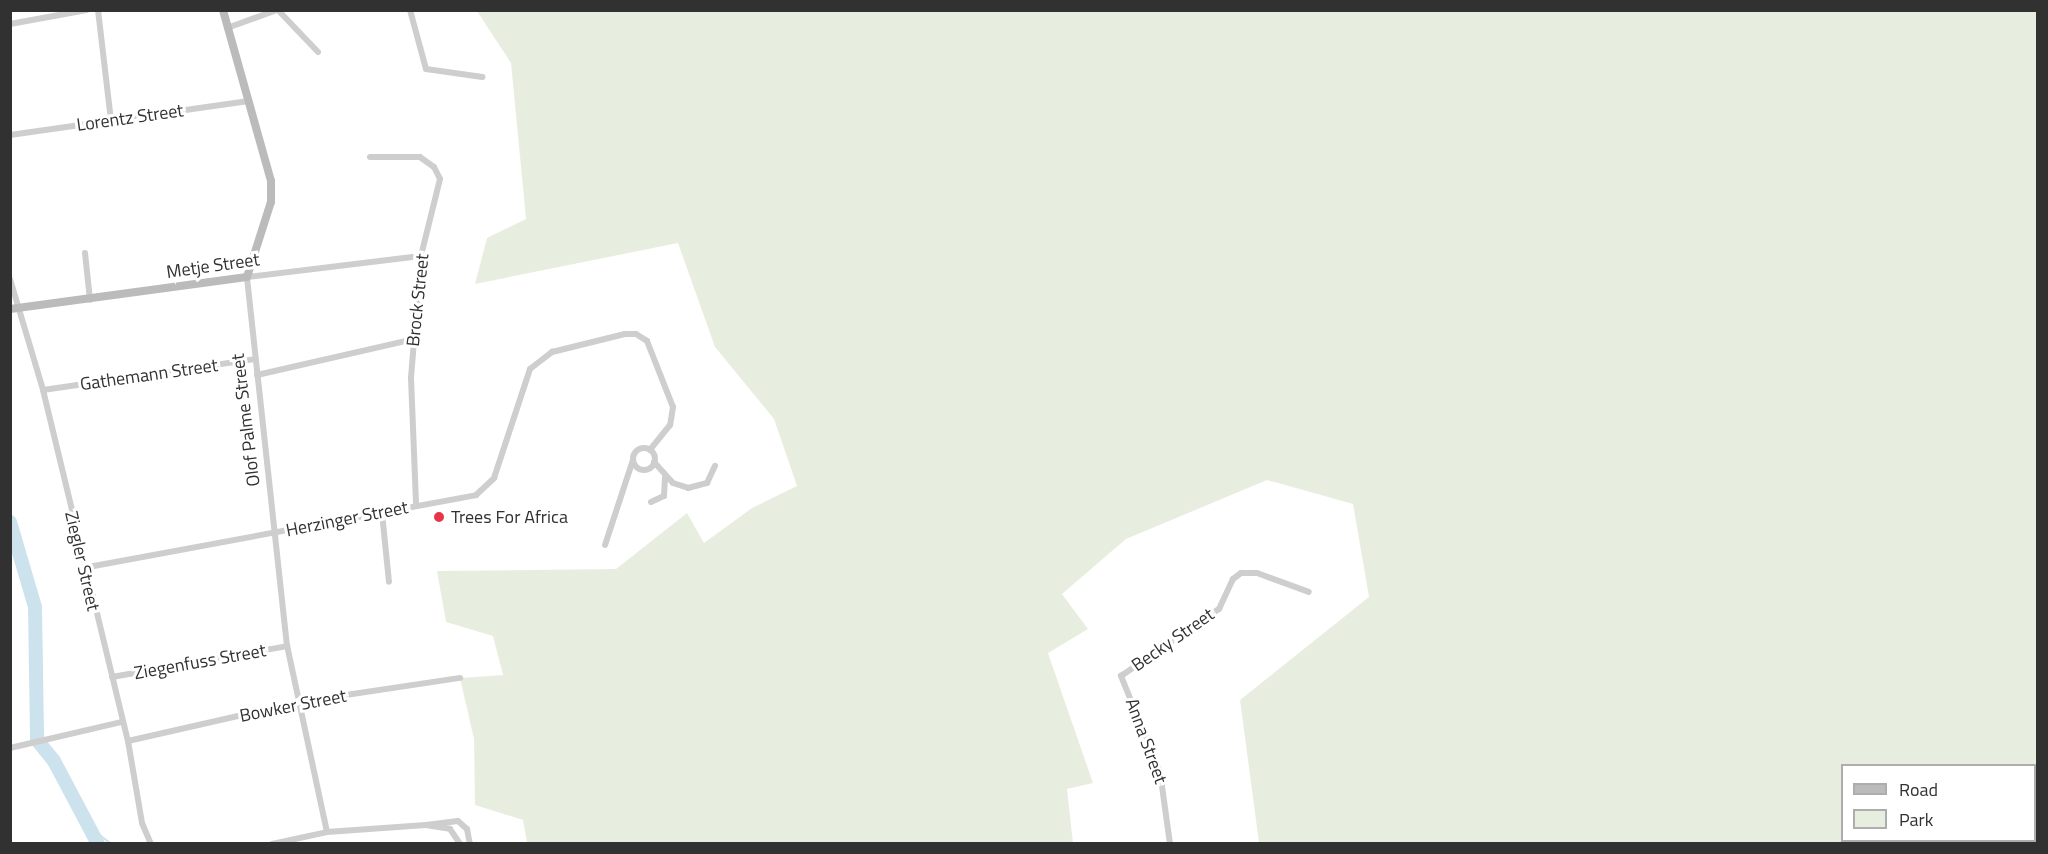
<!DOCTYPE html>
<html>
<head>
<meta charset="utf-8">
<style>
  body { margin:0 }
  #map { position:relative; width:2048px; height:854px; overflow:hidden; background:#fff; font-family:"Titillium Web",sans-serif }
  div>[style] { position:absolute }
  .green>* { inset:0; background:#e8eedf }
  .stream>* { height:2px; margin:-1px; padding:0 1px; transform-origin:1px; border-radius:1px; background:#cce2ed }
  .river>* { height:14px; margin:-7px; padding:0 7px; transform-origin:7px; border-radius:7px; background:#cce2ed }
  .street>* { height:6px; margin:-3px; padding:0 3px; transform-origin:3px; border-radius:3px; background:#cecece }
  .street>.ring { margin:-3px; padding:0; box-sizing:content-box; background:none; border:6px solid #cecece; border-radius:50% }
  .secondary>* { height:8px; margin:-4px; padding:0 4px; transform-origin:4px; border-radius:4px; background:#bbb }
  .dots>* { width:16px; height:16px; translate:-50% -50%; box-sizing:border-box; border:3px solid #fff; border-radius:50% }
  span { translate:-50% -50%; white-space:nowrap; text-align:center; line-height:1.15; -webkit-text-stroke:6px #fff; paint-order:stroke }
  .street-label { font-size:18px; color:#313131 }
  .poi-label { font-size:18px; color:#313131 }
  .left { translate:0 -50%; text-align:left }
  .frame { position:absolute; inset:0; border:12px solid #313131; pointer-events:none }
  .legend { position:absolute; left:1841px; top:764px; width:195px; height:78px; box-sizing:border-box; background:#fff; border:2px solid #adadad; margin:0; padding:8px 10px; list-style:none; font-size:18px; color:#313131 }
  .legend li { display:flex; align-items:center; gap:12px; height:30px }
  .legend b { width:30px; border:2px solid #adadad }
</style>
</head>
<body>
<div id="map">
  <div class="green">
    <div style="clip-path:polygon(evenodd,477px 11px,2037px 11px,2037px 843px,1259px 843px,1240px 700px,1369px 597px,1353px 504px,1267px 480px,1126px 539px,1062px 594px,1088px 629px,1048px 653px,1093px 783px,1067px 789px,1073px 843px,527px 843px,523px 820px,475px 805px,474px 739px,460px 678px,503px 675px,493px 636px,446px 622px,437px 571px,616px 569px,687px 513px,704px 543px,752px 508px,797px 486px,774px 419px,715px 347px,678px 243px,475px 284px,487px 238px,526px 219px,511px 63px,477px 11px,1842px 766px,2034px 766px,2034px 840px,1842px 840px,1842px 766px)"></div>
  </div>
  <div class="stream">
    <div style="left:92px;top:829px;width:24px;rotate:38deg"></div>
  </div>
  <div class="river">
    <div style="left:10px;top:522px;width:89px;rotate:73.6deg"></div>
    <div style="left:35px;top:607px;width:133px;rotate:89.1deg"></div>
    <div style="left:37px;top:740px;width:27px;rotate:51deg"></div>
    <div style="left:54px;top:761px;width:94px;rotate:62.1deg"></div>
  </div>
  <div class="street">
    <div style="left:98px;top:10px;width:111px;rotate:83.3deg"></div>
    <div style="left:278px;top:10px;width:58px;rotate:46.4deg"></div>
    <div style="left:410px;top:10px;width:61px;rotate:74.8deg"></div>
    <div style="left:426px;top:69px;width:57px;rotate:8.1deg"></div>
    <div style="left:10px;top:24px;width:78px;rotate:-10.3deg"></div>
    <div style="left:227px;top:28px;width:53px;rotate:-19.8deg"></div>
    <div style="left:10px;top:135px;width:241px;rotate:-8.1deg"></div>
    <div style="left:370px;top:157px;width:50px"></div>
    <div style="left:420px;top:157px;width:17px;rotate:36deg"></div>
    <div style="left:434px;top:167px;width:13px;rotate:63deg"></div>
    <div style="left:440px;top:179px;width:79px;rotate:103.9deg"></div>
    <div style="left:421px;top:256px;width:122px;rotate:94.7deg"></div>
    <div style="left:411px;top:378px;width:127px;rotate:87.7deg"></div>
    <div style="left:85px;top:253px;width:47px;rotate:83.9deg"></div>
    <div style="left:10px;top:279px;width:116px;rotate:73.4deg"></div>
    <div style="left:43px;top:390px;width:361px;rotate:76.4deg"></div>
    <div style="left:128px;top:741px;width:83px;rotate:80.3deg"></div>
    <div style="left:142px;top:823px;width:23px;rotate:67deg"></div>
    <div style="left:257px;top:375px;width:161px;rotate:-12.9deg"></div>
    <div style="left:43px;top:390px;width:214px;rotate:-8.3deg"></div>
    <div class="ring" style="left:633px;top:448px;width:16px;height:16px"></div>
    <div style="left:654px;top:462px;width:28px;rotate:48deg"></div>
    <div style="left:673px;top:483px;width:16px;rotate:18deg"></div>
    <div style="left:688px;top:488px;width:20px;rotate:-15deg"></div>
    <div style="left:707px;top:483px;width:19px;rotate:-65deg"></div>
    <div style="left:651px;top:502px;width:14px;rotate:-25deg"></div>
    <div style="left:664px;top:496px;width:19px;rotate:-87deg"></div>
    <div style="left:382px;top:513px;width:69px;rotate:84.2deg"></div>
    <div style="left:605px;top:545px;width:89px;rotate:-71.8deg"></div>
    <div style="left:83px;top:568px;width:400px;rotate:-10.5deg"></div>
    <div style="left:476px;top:495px;width:25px;rotate:-43deg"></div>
    <div style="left:494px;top:478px;width:115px;rotate:-71.7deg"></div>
    <div style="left:530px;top:369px;width:28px;rotate:-38deg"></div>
    <div style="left:552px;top:352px;width:75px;rotate:-13.9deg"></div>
    <div style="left:625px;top:334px;width:11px"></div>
    <div style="left:636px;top:334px;width:13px;rotate:32deg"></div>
    <div style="left:647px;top:341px;width:71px;rotate:68.5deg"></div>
    <div style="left:673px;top:407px;width:18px;rotate:99deg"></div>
    <div style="left:670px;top:425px;width:32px;rotate:129deg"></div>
    <div style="left:112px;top:677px;width:178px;rotate:-10deg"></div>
    <div style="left:128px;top:741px;width:175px;rotate:-12.8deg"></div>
    <div style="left:299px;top:702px;width:163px;rotate:-8.5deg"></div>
    <div style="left:10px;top:748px;width:115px;rotate:-13.1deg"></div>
    <div style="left:426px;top:825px;width:32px;rotate:-7deg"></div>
    <div style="left:458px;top:821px;width:12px;rotate:42deg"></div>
    <div style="left:467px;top:829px;width:15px;rotate:79deg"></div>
    <div style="left:327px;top:832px;width:190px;rotate:-102.1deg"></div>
    <div style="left:287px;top:646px;width:371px;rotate:-96.2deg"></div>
    <div style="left:247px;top:277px;width:175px;rotate:-6.9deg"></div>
    <div style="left:272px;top:844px;width:56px;rotate:-12.3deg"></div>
    <div style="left:327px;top:832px;width:99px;rotate:-4deg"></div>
    <div style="left:426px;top:825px;width:24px;rotate:9deg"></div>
    <div style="left:450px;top:829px;width:18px;rotate:56deg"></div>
    <div style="left:1170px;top:844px;width:73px;rotate:-97.9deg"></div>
    <div style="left:1160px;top:772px;width:104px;rotate:-112.1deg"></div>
    <div style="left:1121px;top:676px;width:119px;rotate:-34.4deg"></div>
    <div style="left:1219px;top:609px;width:33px;rotate:-65deg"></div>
    <div style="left:1233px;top:579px;width:10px;rotate:-37deg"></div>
    <div style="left:1241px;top:573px;width:16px"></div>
    <div style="left:1257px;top:573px;width:55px;rotate:20.1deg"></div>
  </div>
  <div class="secondary">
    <div style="left:10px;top:309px;width:239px;rotate:-7.7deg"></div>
    <div style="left:247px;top:277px;width:79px;rotate:-72.3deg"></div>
    <div style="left:271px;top:202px;width:21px;rotate:-90deg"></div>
    <div style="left:271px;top:181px;width:178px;rotate:-105.7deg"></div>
  </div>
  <div class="dots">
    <div style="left:439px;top:517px;background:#e73449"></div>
  </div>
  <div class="street-label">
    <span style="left:130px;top:118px;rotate:-8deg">Lorentz Street</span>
    <span style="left:213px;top:266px;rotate:-8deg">Metje Street</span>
    <span style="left:418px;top:300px;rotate:-84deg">Brock Street</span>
    <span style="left:149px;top:375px;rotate:-8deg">Gathemann Street</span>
    <span style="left:246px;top:420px;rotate:-97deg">Olof Palme Street</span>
    <span style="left:347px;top:519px;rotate:-11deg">Herzinger Street</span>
    <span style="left:82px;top:561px;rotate:77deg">Ziegler Street</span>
    <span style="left:1173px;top:640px;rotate:-35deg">Becky Street</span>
    <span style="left:200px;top:662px;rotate:-10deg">Ziegenfuss Street</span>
    <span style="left:293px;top:706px;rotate:-11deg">Bowker Street</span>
    <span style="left:1146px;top:741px;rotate:70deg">Anna Street</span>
  </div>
  <div class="poi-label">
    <span class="left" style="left:451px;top:517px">Trees For Africa</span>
  </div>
  <div class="frame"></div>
  <ul class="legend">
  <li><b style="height:8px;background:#bbb"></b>Road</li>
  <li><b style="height:16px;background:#e8eedf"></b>Park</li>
  </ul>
</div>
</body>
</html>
